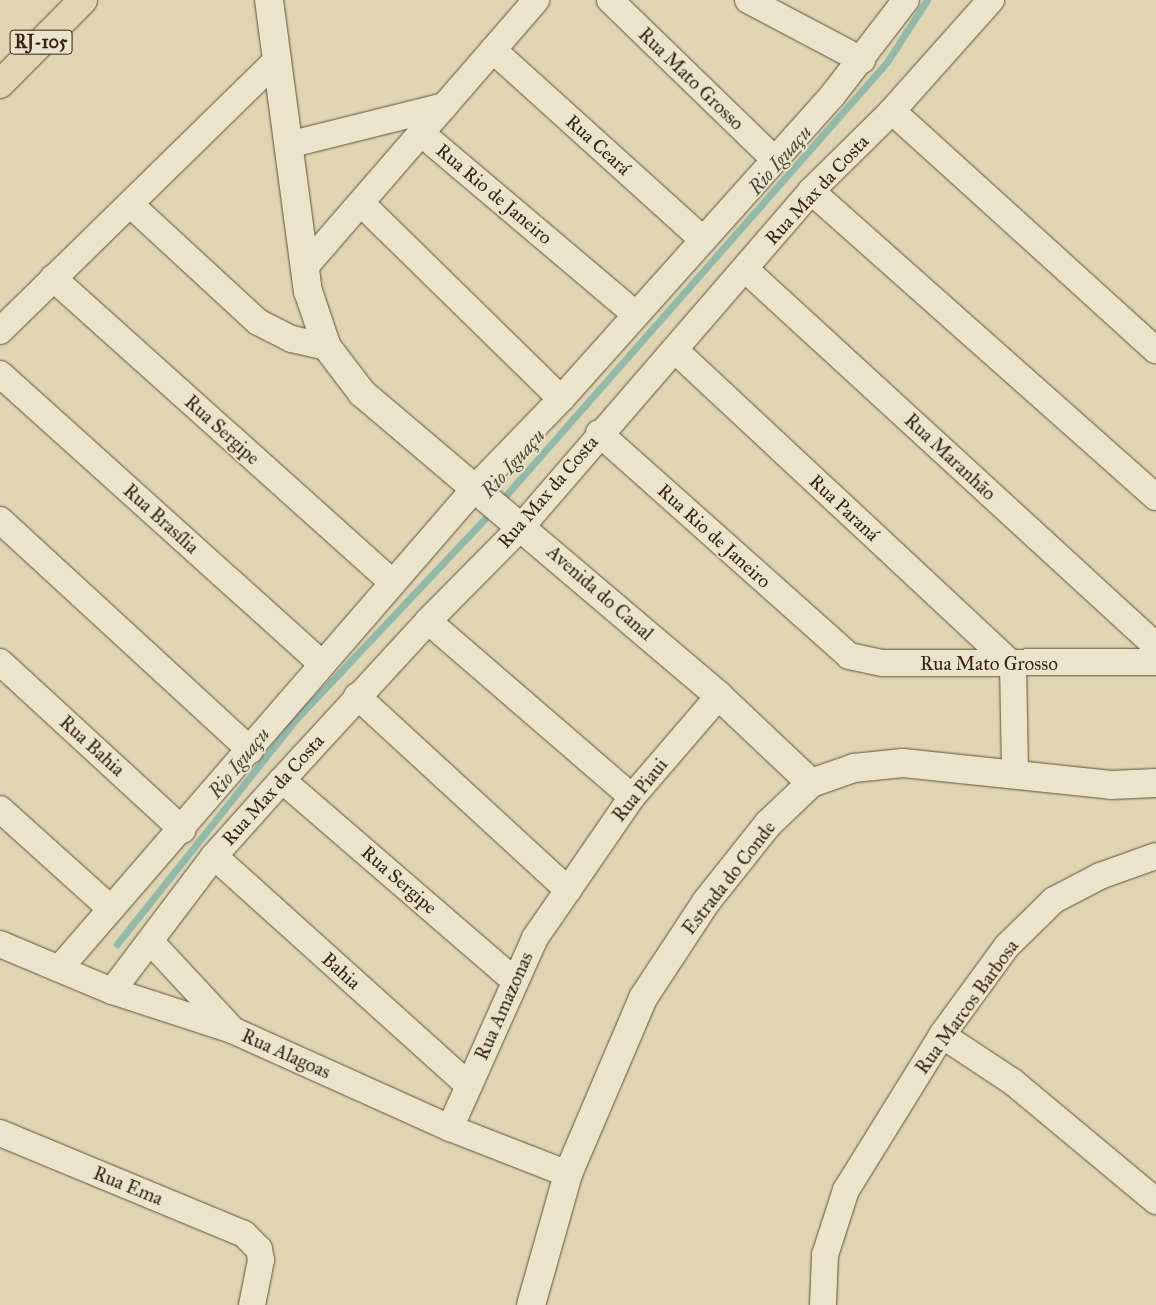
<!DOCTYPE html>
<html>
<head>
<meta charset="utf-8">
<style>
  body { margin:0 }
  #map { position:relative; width:1156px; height:1305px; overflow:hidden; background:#dfd5b2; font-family:"IM FELL Great Primer",serif }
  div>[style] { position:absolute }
  .stream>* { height:7px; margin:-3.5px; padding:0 3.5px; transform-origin:3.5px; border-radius:3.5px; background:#93b9aa }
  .roads { filter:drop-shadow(0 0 1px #605039) drop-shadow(0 0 1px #605039) }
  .street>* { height:26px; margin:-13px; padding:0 13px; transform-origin:13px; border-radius:13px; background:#eae4cd }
  .secondary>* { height:28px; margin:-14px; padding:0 14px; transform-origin:14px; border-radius:14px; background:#eae4cd }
  .primary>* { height:28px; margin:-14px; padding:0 14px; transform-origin:14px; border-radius:14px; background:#dfd5b2 }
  span { translate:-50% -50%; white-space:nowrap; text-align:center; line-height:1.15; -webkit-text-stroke:4px #eae4cd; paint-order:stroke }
  .shield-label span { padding:1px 4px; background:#eae4cd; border:1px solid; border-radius:4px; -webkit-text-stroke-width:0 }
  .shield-label { font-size:18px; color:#362311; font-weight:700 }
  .street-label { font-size:19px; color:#362311 }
  .water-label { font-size:20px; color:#4d4837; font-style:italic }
</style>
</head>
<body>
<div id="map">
  <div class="stream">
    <div style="left:500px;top:502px;width:586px;rotate:-48.67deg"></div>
    <div style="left:887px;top:62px;width:74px;rotate:-57.2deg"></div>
    <div style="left:117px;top:944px;width:289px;rotate:-51.5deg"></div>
    <div style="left:297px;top:718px;width:286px;rotate:-46.7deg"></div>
  </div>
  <div class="roads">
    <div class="street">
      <div style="left:610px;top:0;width:227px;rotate:44.1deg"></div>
      <div style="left:748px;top:0;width:129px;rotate:27.8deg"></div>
      <div style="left:493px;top:50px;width:283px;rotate:42.1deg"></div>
      <div style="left:892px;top:111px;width:356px;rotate:42.2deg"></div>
      <div style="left:421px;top:133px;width:280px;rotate:40.2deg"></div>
      <div style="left:288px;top:145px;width:161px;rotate:-14deg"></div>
      <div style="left:811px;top:191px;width:461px;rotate:41.6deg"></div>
      <div style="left:361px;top:203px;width:280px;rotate:44.4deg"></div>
      <div style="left:130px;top:204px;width:174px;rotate:42.7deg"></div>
      <div style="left:258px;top:322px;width:38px;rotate:27deg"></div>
      <div style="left:292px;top:339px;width:36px;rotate:13deg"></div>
      <div style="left:305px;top:267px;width:353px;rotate:-49.1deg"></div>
      <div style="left:745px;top:269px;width:558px;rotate:42.53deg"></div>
      <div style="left:53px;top:278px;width:455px;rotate:41.9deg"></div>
      <div style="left:0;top:331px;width:386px;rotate:-44.4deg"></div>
      <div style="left:676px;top:351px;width:461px;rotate:43deg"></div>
      <div style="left:1013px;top:665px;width:108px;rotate:88.9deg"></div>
      <div style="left:0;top:374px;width:433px;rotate:42deg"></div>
      <div style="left:599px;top:433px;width:335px;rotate:41.7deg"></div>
      <div style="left:849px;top:656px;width:35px;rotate:12deg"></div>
      <div style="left:883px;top:663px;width:273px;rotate:-0.2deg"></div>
      <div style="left:0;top:520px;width:340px;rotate:42.6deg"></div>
      <div style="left:428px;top:621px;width:269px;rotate:40.8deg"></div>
      <div style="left:0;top:662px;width:248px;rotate:42.6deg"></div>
      <div style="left:357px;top:696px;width:287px;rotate:42.6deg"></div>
      <div style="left:282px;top:780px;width:308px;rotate:40.8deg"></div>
      <div style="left:0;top:809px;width:148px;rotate:42deg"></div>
      <div style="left:214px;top:856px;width:343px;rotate:42deg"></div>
      <div style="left:151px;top:942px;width:116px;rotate:47.1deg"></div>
      <div style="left:0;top:944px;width:121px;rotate:22.8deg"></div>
      <div style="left:112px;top:991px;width:126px;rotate:18deg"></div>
      <div style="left:232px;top:1030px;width:239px;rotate:24.2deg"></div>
      <div style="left:450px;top:1128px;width:127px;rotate:21.3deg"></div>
      <div style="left:59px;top:969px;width:636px;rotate:-49.14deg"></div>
      <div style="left:475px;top:488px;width:124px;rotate:-46deg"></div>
      <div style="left:561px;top:399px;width:407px;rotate:-48.2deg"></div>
      <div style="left:832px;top:96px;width:121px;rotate:-52.4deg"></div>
      <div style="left:112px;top:991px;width:169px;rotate:-52.9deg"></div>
      <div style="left:214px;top:856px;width:102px;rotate:-48.2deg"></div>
      <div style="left:282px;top:780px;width:216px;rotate:-47.4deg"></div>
      <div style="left:428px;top:621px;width:134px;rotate:-45.3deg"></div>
      <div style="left:522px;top:526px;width:442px;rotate:-49.2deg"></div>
      <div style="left:811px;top:191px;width:114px;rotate:-44.6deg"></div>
      <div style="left:892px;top:111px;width:149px;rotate:-48.3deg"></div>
      <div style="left:942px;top:1035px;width:85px;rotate:33.5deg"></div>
      <div style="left:1013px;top:1082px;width:186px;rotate:39.8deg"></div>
      <div style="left:450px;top:1128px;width:208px;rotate:-65.9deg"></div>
      <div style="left:535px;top:938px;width:171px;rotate:-55.5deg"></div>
      <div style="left:632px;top:797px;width:133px;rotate:-49.3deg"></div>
      <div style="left:0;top:1133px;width:264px;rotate:22.5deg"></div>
      <div style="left:244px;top:1234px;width:21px;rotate:45deg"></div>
      <div style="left:259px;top:1249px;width:11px;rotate:80deg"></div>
      <div style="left:261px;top:1260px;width:46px;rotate:101.3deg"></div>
      <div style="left:823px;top:1305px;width:50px;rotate:-87.7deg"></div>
      <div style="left:825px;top:1255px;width:68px;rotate:-72.1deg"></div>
      <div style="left:846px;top:1190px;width:182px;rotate:-58.2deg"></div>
      <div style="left:942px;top:1035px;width:110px;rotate:-53.9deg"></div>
      <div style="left:1007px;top:946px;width:66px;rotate:-44.4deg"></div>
      <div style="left:1054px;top:900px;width:52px;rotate:-27.6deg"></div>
      <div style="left:1100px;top:876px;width:59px;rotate:-19.7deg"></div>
    </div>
    <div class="secondary">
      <div style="left:269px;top:0;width:294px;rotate:82.4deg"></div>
      <div style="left:308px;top:291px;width:59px;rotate:71.3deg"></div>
      <div style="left:327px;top:347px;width:58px;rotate:52.7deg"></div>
      <div style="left:362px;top:393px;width:468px;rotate:40.3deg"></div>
      <div style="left:719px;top:696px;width:127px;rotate:43.4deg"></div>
      <div style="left:531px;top:1305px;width:136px;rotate:-74.2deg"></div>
      <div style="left:568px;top:1174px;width:191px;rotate:-66.9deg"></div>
      <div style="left:643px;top:998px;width:115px;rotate:-56.7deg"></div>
      <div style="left:706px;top:902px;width:100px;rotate:-51.5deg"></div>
      <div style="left:768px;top:824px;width:59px;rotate:-43.6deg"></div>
      <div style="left:811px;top:783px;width:46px;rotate:-19.2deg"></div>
      <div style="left:854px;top:768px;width:49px;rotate:-5.8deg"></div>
      <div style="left:903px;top:763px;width:209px;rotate:6deg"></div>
      <div style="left:1111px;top:785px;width:45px;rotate:-2.5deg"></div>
    </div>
    <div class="primary">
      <div style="left:0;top:84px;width:118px;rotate:-45.3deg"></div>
    </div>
  </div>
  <div class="shield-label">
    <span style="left:41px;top:42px">RJ-105</span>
  </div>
  <div class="street-label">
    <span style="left:691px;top:79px;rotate:44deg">Rua Mato Grosso</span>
    <span style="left:598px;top:145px;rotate:42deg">Rua Ceará</span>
    <span style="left:817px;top:190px;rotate:-47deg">Rua Max da Costa</span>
    <span style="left:494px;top:194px;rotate:40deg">Rua Rio de Janeiro</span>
    <span style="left:222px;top:430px;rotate:42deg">Rua Sergipe</span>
    <span style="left:950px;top:457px;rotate:43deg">Rua Maranhão</span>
    <span style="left:548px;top:492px;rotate:-49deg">Rua Max da Costa</span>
    <span style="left:844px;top:508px;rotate:43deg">Rua Paraná</span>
    <span style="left:161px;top:519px;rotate:42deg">Rua Brasília</span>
    <span style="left:714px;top:536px;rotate:42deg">Rua Rio de Janeiro</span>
    <span style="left:600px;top:593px;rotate:41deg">Avenida do Canal</span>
    <span style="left:989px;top:664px">Rua Mato Grosso</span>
    <span style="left:92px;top:746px;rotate:42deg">Rua Bahia</span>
    <span style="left:273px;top:790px;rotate:-48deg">Rua Max da Costa</span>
    <span style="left:640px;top:790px;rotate:-51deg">Rua Piaui</span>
    <span style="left:729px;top:878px;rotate:-52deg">Estrada do Conde</span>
    <span style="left:399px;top:880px;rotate:41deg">Rua Sergipe</span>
    <span style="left:341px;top:971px;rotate:42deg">Bahia</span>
    <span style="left:504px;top:1006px;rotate:-66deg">Rua Amazonas</span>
    <span style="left:967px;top:1007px;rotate:-54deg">Rua Marcos Barbosa</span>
    <span style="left:286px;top:1054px;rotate:24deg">Rua Alagoas</span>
    <span style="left:128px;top:1186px;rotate:22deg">Rua Ema</span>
  </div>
  <div class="water-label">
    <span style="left:780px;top:160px;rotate:-49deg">Rio Iguaçu</span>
    <span style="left:513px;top:463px;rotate:-48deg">Rio Iguaçu</span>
    <span style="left:239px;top:763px;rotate:-51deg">Rio Iguaçu</span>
  </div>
</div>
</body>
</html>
